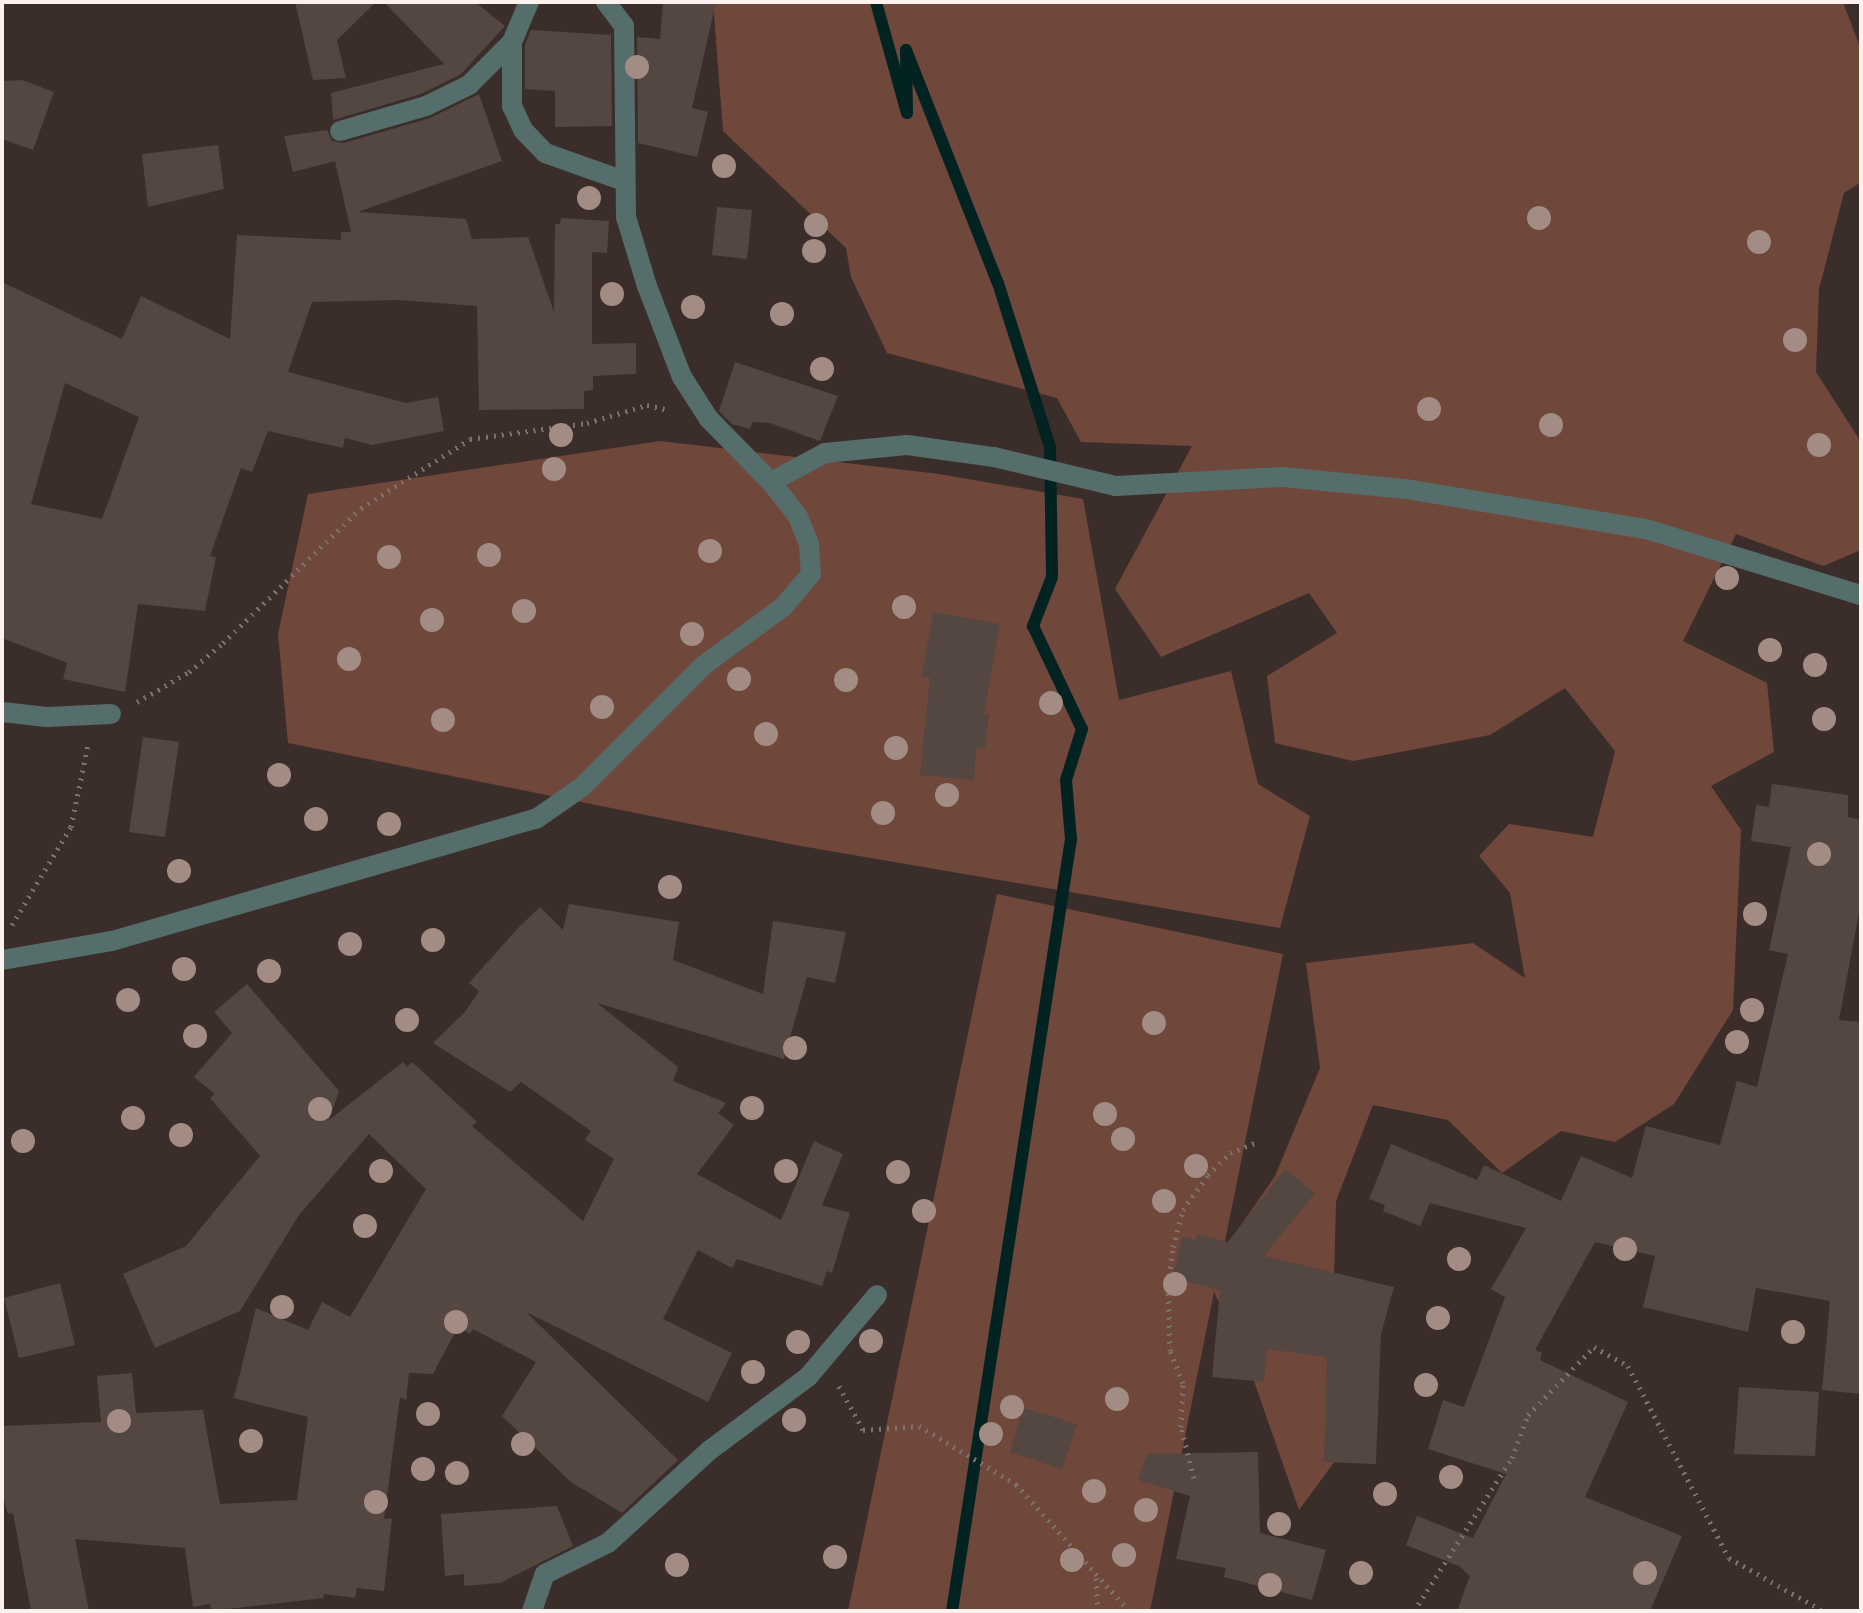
<!DOCTYPE html>
<html>
<head>
<meta charset="utf-8">
<style>
  body { margin:0 }
  #map { position:relative; width:1863px; height:1613px; overflow:hidden; background:#3b2e2a; font-family:"Roboto Condensed",sans-serif }
  div>[style] { position:absolute }
  .green>* { inset:0; background:#70473b }
  .stream>* { height:12px; margin:-6px; padding:0 6px; transform-origin:6px; border-radius:6px; background:#032323 }
  .building>* { inset:0; background:#544641 }
  .path>* { height:5px; margin-top:-2.5px; transform-origin:0; background:repeating-linear-gradient(90deg,#7d716e 0 2px,transparent 0 8px) }
  .street>* { height:20px; margin:-10px; padding:0 10px; transform-origin:10px; border-radius:10px; background:#556d6b }
  .trees>* { width:24px; height:24px; margin:-12px; border-radius:50%; background:#a28c84 }
  span { translate:-50% -50%; white-space:nowrap; text-align:center; line-height:1.15; -webkit-text-stroke:6px #1e1816; paint-order:stroke }
  .frame { position:absolute; inset:0; border:4px solid #fbf2ef; pointer-events:none }
</style>
</head>
<body>
<div id="map">
  <div class="green">
    <div style="clip-path:polygon(713px 2px,1843px 2px,1861px 50px,1861px 182px,1844px 193px,1819px 289px,1816px 372px,1861px 442px,1861px 550px,1823px 566px,1736px 534px,1683px 641px,1767px 683px,1774px 752px,1711px 786px,1741px 830px,1733px 1010px,1674px 1104px,1615px 1142px,1561px 1131px,1502px 1173px,1448px 1120px,1373px 1105px,1336px 1201px,1333px 1319px,1343px 1450px,1299px 1510px,1247px 1361px,1214px 1292px,1150px 1611px,848px 1611px,997px 894px,1283px 954px,1223px 1251px,1275px 1176px,1320px 1068px,1306px 963px,1473px 943px,1525px 978px,1510px 893px,1479px 856px,1509px 824px,1593px 837px,1615px 751px,1565px 688px,1490px 735px,1353px 761px,1275px 743px,1267px 676px,1337px 633px,1309px 593px,1161px 657px,1115px 589px,1192px 446px,1081px 442px,1057px 398px,887px 353px,851px 277px,846px 248px,723px 131px)"></div>
    <div style="clip-path:polygon(660px 441px,939px 474px,1083px 499px,1119px 700px,1231px 671px,1258px 784px,1310px 816px,1280px 928px,795px 845px,288px 743px,278px 634px,308px 494px)"></div>
  </div>
  <div class="stream">
    <div style="left:876px;top:2px;width:115px;rotate:74.4deg"></div>
    <div style="left:907px;top:113px;width:63px;rotate:-90.9deg"></div>
    <div style="left:906px;top:50px;width:251px;rotate:68.5deg"></div>
    <div style="left:998px;top:283px;width:172px;rotate:72.4deg"></div>
    <div style="left:1050px;top:447px;width:130px;rotate:89.1deg"></div>
    <div style="left:1052px;top:577px;width:53px;rotate:111.2deg"></div>
    <div style="left:1033px;top:626px;width:114px;rotate:64.6deg"></div>
    <div style="left:1082px;top:729px;width:53px;rotate:107.4deg"></div>
    <div style="left:1066px;top:780px;width:59px;rotate:85.2deg"></div>
    <div style="left:1071px;top:839px;width:781px;rotate:98.76deg"></div>
  </div>
  <div class="building">
    <div style="clip-path:polygon(295px 2px,376px 2px,337px 40px,346px 78px,313px 80px)"></div>
    <div style="clip-path:polygon(384px 2px,475px 2px,505px 26px,461px 74px,421px 94px,333px 120px,331px 93px,444px 64px)"></div>
    <div style="clip-path:polygon(663px 2px,716px 2px,692px 108px,708px 112px,697px 157px,638px 143px,637px 37px,660px 39px)"></div>
    <div style="clip-path:polygon(531px 30px,611px 35px,612px 126px,555px 127px,555px 91px,525px 89px,525px 45px)"></div>
    <div style="clip-path:polygon(22px 80px,54px 92px,33px 150px,2px 139px,2px 81px)"></div>
    <div style="clip-path:polygon(evenodd,479px 94px,502px 161px,358px 212px,466px 219px,472px 239px,528px 237px,554px 312px,555px 224px,560px 224px,561px 218px,609px 221px,607px 253px,592px 252px,592px 344px,636px 343px,636px 374px,593px 376px,593px 390px,584px 391px,584px 409px,479px 410px,477px 306px,399px 300px,312px 302px,288px 372px,406px 403px,438px 397px,444px 431px,372px 445px,345px 438px,343px 448px,268px 431px,252px 472px,241px 468px,210px 556px,216px 557px,205px 611px,138px 604px,125px 692px,63px 679px,67px 663px,2px 638px,2px 282px,122px 339px,141px 296px,230px 339px,237px 235px,341px 240px,341px 232px,351px 232px,335px 161px,293px 172px,284px 136px,327px 130px,332px 141px,344px 143px,430px 118px,479px 94px,65px 383px,139px 417px,102px 519px,31px 504px,65px 383px)"></div>
    <div style="clip-path:polygon(218px 145px,224px 189px,148px 207px,142px 154px)"></div>
    <div style="clip-path:polygon(717px 207px,752px 210px,747px 259px,712px 255px)"></div>
    <div style="clip-path:polygon(735px 362px,838px 396px,820px 441px,770px 423px,753px 422px,750px 429px,732px 424px,719px 411px)"></div>
    <div style="clip-path:polygon(933px 612px,1000px 624px,984px 714px,989px 714px,985px 749px,976px 748px,974px 780px,920px 775px,930px 678px,922px 676px)"></div>
    <div style="clip-path:polygon(143px 737px,179px 742px,165px 837px,129px 832px)"></div>
    <div style="clip-path:polygon(1772px 784px,1848px 795px,1848px 817px,1861px 820px,1861px 902px,1839px 1020px,1861px 1022px,1861px 1394px,1822px 1390px,1830px 1301px,1756px 1288px,1748px 1332px,1643px 1307px,1655px 1256px,1595px 1242px,1535px 1350px,1542px 1353px,1540px 1360px,1628px 1402px,1585px 1497px,1682px 1536px,1650px 1611px,1457px 1611px,1470px 1576px,1459px 1566px,1406px 1545px,1417px 1516px,1473px 1538px,1506px 1474px,1428px 1449px,1443px 1400px,1464px 1407px,1505px 1297px,1491px 1289px,1526px 1228px,1430px 1203px,1420px 1226px,1383px 1211px,1385px 1205px,1369px 1199px,1391px 1144px,1477px 1180px,1484px 1165px,1561px 1201px,1581px 1156px,1632px 1178px,1646px 1126px,1720px 1145px,1737px 1081px,1757px 1087px,1788px 954px,1769px 950px,1791px 847px,1751px 841px,1756px 805px,1769px 807px)"></div>
    <div style="clip-path:polygon(569px 904px,679px 922px,673px 960px,763px 994px,773px 921px,846px 932px,835px 983px,807px 977px,784px 1059px,597px 1003px,678px 1067px,673px 1081px,726px 1103px,718px 1113px,734px 1125px,697px 1174px,781px 1220px,814px 1141px,843px 1154px,822px 1205px,850px 1213px,832px 1273px,827px 1271px,822px 1286px,737px 1259px,732px 1268px,698px 1250px,663px 1319px,732px 1353px,708px 1402px,526px 1312px,678px 1460px,622px 1513px,571px 1482px,502px 1416px,536px 1362px,473px 1329px,470px 1334px,458px 1327px,433px 1374px,409px 1373px,406px 1400px,400px 1397px,384px 1519px,392px 1518px,384px 1591px,357px 1588px,355px 1598px,323px 1594px,324px 1598px,211px 1611px,210px 1604px,193px 1607px,185px 1548px,75px 1539px,89px 1611px,31px 1611px,13px 1513px,8px 1514px,2px 1494px,2px 1426px,101px 1422px,97px 1376px,132px 1373px,136px 1413px,203px 1410px,220px 1504px,297px 1500px,308px 1417px,234px 1398px,256px 1308px,308px 1330px,322px 1302px,350px 1317px,426px 1189px,369px 1134px,299px 1215px,240px 1311px,155px 1348px,123px 1274px,186px 1246px,260px 1156px,210px 1098px,215px 1094px,194px 1077px,232px 1033px,214px 1012px,247px 984px,339px 1091px,329px 1120px,403px 1062px,407px 1067px,412px 1062px,477px 1122px,472px 1126px,583px 1221px,614px 1159px,585px 1140px,591px 1131px,521px 1082px,510px 1092px,433px 1043px,465px 1012px,479px 991px,469px 983px,518px 928px,540px 907px,563px 930px)"></div>
    <div style="clip-path:polygon(1285px 1169px,1315px 1193px,1264px 1256px,1394px 1287px,1381px 1334px,1376px 1464px,1324px 1462px,1327px 1357px,1267px 1349px,1264px 1382px,1212px 1377px,1220px 1290px,1173px 1278px,1182px 1237px,1196px 1240px,1197px 1234px,1228px 1242px)"></div>
    <div style="clip-path:polygon(60px 1283px,75px 1345px,19px 1358px,4px 1298px)"></div>
    <div style="clip-path:polygon(1739px 1387px,1819px 1392px,1815px 1456px,1734px 1454px)"></div>
    <div style="clip-path:polygon(1023px 1408px,1077px 1424px,1062px 1469px,1010px 1452px)"></div>
    <div style="clip-path:polygon(1258px 1452px,1260px 1533px,1326px 1550px,1312px 1600px,1224px 1577px,1226px 1568px,1176px 1559px,1190px 1496px,1138px 1480px,1147px 1454px)"></div>
    <div style="clip-path:polygon(557px 1506px,573px 1546px,500px 1583px,464px 1586px,464px 1574px,445px 1576px,441px 1514px)"></div>
  </div>
  <div class="path">
    <div style="left:137px;top:702px;width:60px;rotate:-30deg"></div>
    <div style="left:189px;top:672px;width:45px;rotate:-40.5deg"></div>
    <div style="left:223px;top:643px;width:193px;rotate:-44.4deg"></div>
    <div style="left:361px;top:508px;width:129px;rotate:-32.3deg"></div>
    <div style="left:470px;top:439px;width:118px;rotate:-7.8deg"></div>
    <div style="left:587px;top:423px;width:63px;rotate:-16.7deg"></div>
    <div style="left:647px;top:405px;width:18px;rotate:13deg"></div>
    <div style="left:12px;top:925px;width:114px;rotate:-59deg"></div>
    <div style="left:71px;top:827px;width:84px;rotate:-78.3deg"></div>
    <div style="left:839px;top:1386px;width:50px;rotate:61.4deg"></div>
    <div style="left:863px;top:1430px;width:56px;rotate:-4.1deg"></div>
    <div style="left:919px;top:1426px;width:113px;rotate:30.9deg"></div>
    <div style="left:1016px;top:1484px;width:170px;rotate:48.3deg"></div>
    <div style="left:1194px;top:1478px;width:53px;rotate:-104.3deg"></div>
    <div style="left:1181px;top:1427px;width:44px;rotate:-87.4deg"></div>
    <div style="left:1183px;top:1383px;width:35px;rotate:-112deg"></div>
    <div style="left:1170px;top:1351px;width:67px;rotate:-91.7deg"></div>
    <div style="left:1168px;top:1284px;width:37px;rotate:-82deg"></div>
    <div style="left:1173px;top:1247px;width:38px;rotate:-75deg"></div>
    <div style="left:1183px;top:1210px;width:43px;rotate:-54.5deg"></div>
    <div style="left:1208px;top:1175px;width:31px;rotate:-45deg"></div>
    <div style="left:1230px;top:1153px;width:31px;rotate:-22deg"></div>
    <div style="left:1096px;top:1578px;width:33px;rotate:87deg"></div>
    <div style="left:1414px;top:1611px;width:182px;rotate:-57.4deg"></div>
    <div style="left:1512px;top:1458px;width:46px;rotate:-69.6deg"></div>
    <div style="left:1528px;top:1415px;width:95px;rotate:-45.9deg"></div>
    <div style="left:1594px;top:1347px;width:39px;rotate:29deg"></div>
    <div style="left:1628px;top:1366px;width:217px;rotate:62.3deg"></div>
    <div style="left:1729px;top:1558px;width:108px;rotate:29.4deg"></div>
  </div>
  <div class="street">
    <div style="left:606px;top:2px;width:30px;rotate:53deg"></div>
    <div style="left:624px;top:26px;width:191px;rotate:89.4deg"></div>
    <div style="left:626px;top:217px;width:72px;rotate:73.1deg"></div>
    <div style="left:647px;top:286px;width:97px;rotate:69deg"></div>
    <div style="left:682px;top:377px;width:50px;rotate:57.3deg"></div>
    <div style="left:709px;top:419px;width:88px;rotate:45.5deg"></div>
    <div style="left:771px;top:482px;width:61px;rotate:-28.2deg"></div>
    <div style="left:825px;top:453px;width:82px;rotate:-5.6deg"></div>
    <div style="left:907px;top:445px;width:88px;rotate:7.9deg"></div>
    <div style="left:994px;top:457px;width:125px;rotate:13.4deg"></div>
    <div style="left:1116px;top:486px;width:167px;rotate:-3.1deg"></div>
    <div style="left:1283px;top:477px;width:124px;rotate:5.6deg"></div>
    <div style="left:1406px;top:489px;width:243px;rotate:9.5deg"></div>
    <div style="left:1646px;top:529px;width:225px;rotate:17.1deg"></div>
    <div style="left:512px;top:42px;width:64px;rotate:90deg"></div>
    <div style="left:512px;top:106px;width:26px;rotate:65deg"></div>
    <div style="left:523px;top:130px;width:32px;rotate:46deg"></div>
    <div style="left:545px;top:153px;width:84px;rotate:19.5deg"></div>
    <div style="left:340px;top:131px;width:90px;rotate:-16.2deg"></div>
    <div style="left:426px;top:106px;width:48px;rotate:-26deg"></div>
    <div style="left:469px;top:85px;width:61px;rotate:-45deg"></div>
    <div style="left:512px;top:42px;width:43px;rotate:-67deg"></div>
    <div style="left:2px;top:712px;width:45px;rotate:6.3deg"></div>
    <div style="left:47px;top:717px;width:64px;rotate:-2.7deg"></div>
    <div style="left:2px;top:960px;width:112px;rotate:-9.8deg"></div>
    <div style="left:112px;top:941px;width:441px;rotate:-16.1deg"></div>
    <div style="left:536px;top:819px;width:56px;rotate:-34.8deg"></div>
    <div style="left:582px;top:787px;width:173px;rotate:-45deg"></div>
    <div style="left:704px;top:665px;width:98px;rotate:-36.3deg"></div>
    <div style="left:783px;top:607px;width:43px;rotate:-49.7deg"></div>
    <div style="left:811px;top:574px;width:30px;rotate:-94deg"></div>
    <div style="left:809px;top:544px;width:31px;rotate:-112deg"></div>
    <div style="left:797px;top:515px;width:42px;rotate:-128.2deg"></div>
    <div style="left:532px;top:1611px;width:39px;rotate:-71deg"></div>
    <div style="left:545px;top:1574px;width:70px;rotate:-26.2deg"></div>
    <div style="left:608px;top:1543px;width:138px;rotate:-42.4deg"></div>
    <div style="left:710px;top:1450px;width:122px;rotate:-36.7deg"></div>
    <div style="left:808px;top:1377px;width:107px;rotate:-49.9deg"></div>
  </div>
  <div class="trees">
    <div style="left:637px;top:67px"></div>
    <div style="left:724px;top:166px"></div>
    <div style="left:589px;top:198px"></div>
    <div style="left:1539px;top:218px"></div>
    <div style="left:816px;top:225px"></div>
    <div style="left:1759px;top:242px"></div>
    <div style="left:814px;top:251px"></div>
    <div style="left:612px;top:294px"></div>
    <div style="left:693px;top:307px"></div>
    <div style="left:782px;top:314px"></div>
    <div style="left:1795px;top:340px"></div>
    <div style="left:822px;top:369px"></div>
    <div style="left:1429px;top:409px"></div>
    <div style="left:1551px;top:425px"></div>
    <div style="left:561px;top:435px"></div>
    <div style="left:1819px;top:445px"></div>
    <div style="left:554px;top:469px"></div>
    <div style="left:710px;top:551px"></div>
    <div style="left:489px;top:555px"></div>
    <div style="left:389px;top:557px"></div>
    <div style="left:1727px;top:578px"></div>
    <div style="left:904px;top:607px"></div>
    <div style="left:524px;top:611px"></div>
    <div style="left:432px;top:620px"></div>
    <div style="left:692px;top:634px"></div>
    <div style="left:1770px;top:650px"></div>
    <div style="left:349px;top:659px"></div>
    <div style="left:1815px;top:665px"></div>
    <div style="left:739px;top:679px"></div>
    <div style="left:846px;top:680px"></div>
    <div style="left:1051px;top:703px"></div>
    <div style="left:602px;top:707px"></div>
    <div style="left:1824px;top:719px"></div>
    <div style="left:443px;top:720px"></div>
    <div style="left:766px;top:734px"></div>
    <div style="left:896px;top:748px"></div>
    <div style="left:279px;top:775px"></div>
    <div style="left:947px;top:795px"></div>
    <div style="left:883px;top:813px"></div>
    <div style="left:316px;top:819px"></div>
    <div style="left:389px;top:824px"></div>
    <div style="left:1819px;top:854px"></div>
    <div style="left:179px;top:871px"></div>
    <div style="left:670px;top:887px"></div>
    <div style="left:1755px;top:914px"></div>
    <div style="left:433px;top:940px"></div>
    <div style="left:350px;top:944px"></div>
    <div style="left:184px;top:969px"></div>
    <div style="left:269px;top:971px"></div>
    <div style="left:128px;top:1000px"></div>
    <div style="left:1752px;top:1010px"></div>
    <div style="left:407px;top:1020px"></div>
    <div style="left:1154px;top:1023px"></div>
    <div style="left:195px;top:1036px"></div>
    <div style="left:1737px;top:1042px"></div>
    <div style="left:795px;top:1048px"></div>
    <div style="left:752px;top:1108px"></div>
    <div style="left:320px;top:1109px"></div>
    <div style="left:1105px;top:1114px"></div>
    <div style="left:133px;top:1118px"></div>
    <div style="left:181px;top:1135px"></div>
    <div style="left:1123px;top:1139px"></div>
    <div style="left:23px;top:1141px"></div>
    <div style="left:1196px;top:1166px"></div>
    <div style="left:381px;top:1171px"></div>
    <div style="left:786px;top:1171px"></div>
    <div style="left:898px;top:1172px"></div>
    <div style="left:1164px;top:1201px"></div>
    <div style="left:924px;top:1211px"></div>
    <div style="left:365px;top:1226px"></div>
    <div style="left:1625px;top:1249px"></div>
    <div style="left:1459px;top:1259px"></div>
    <div style="left:1175px;top:1284px"></div>
    <div style="left:282px;top:1307px"></div>
    <div style="left:1438px;top:1318px"></div>
    <div style="left:456px;top:1322px"></div>
    <div style="left:1793px;top:1332px"></div>
    <div style="left:871px;top:1341px"></div>
    <div style="left:798px;top:1342px"></div>
    <div style="left:753px;top:1372px"></div>
    <div style="left:1426px;top:1385px"></div>
    <div style="left:1117px;top:1399px"></div>
    <div style="left:1012px;top:1407px"></div>
    <div style="left:428px;top:1414px"></div>
    <div style="left:794px;top:1420px"></div>
    <div style="left:119px;top:1421px"></div>
    <div style="left:991px;top:1434px"></div>
    <div style="left:251px;top:1441px"></div>
    <div style="left:523px;top:1444px"></div>
    <div style="left:423px;top:1469px"></div>
    <div style="left:457px;top:1473px"></div>
    <div style="left:1451px;top:1477px"></div>
    <div style="left:1094px;top:1491px"></div>
    <div style="left:1385px;top:1494px"></div>
    <div style="left:376px;top:1502px"></div>
    <div style="left:1146px;top:1510px"></div>
    <div style="left:1279px;top:1524px"></div>
    <div style="left:1124px;top:1555px"></div>
    <div style="left:835px;top:1557px"></div>
    <div style="left:1072px;top:1560px"></div>
    <div style="left:677px;top:1565px"></div>
    <div style="left:1361px;top:1573px"></div>
    <div style="left:1645px;top:1573px"></div>
    <div style="left:1270px;top:1585px"></div>
  </div>
  <div class="frame"></div>
</div>
</body>
</html>
